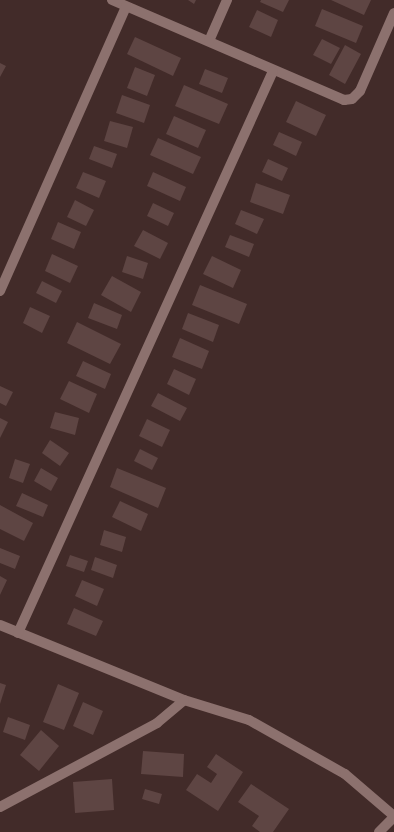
<!DOCTYPE html>
<html>
<head>
<meta charset="utf-8">
<style>
  body { margin:0 }
  #map { position:relative; width:394px; height:832px; overflow:hidden; background:#422b29; font-family:Ubuntu,sans-serif }
  div>[style] { position:absolute }
  .building>* { inset:0; background:#5e4543 }
  .minor>* { height:10px; margin:-5px; padding:0 5px; transform-origin:5px; border-radius:5px; background:#8c716e }
  span { translate:-50% -50%; white-space:nowrap; text-align:center; line-height:1.15; -webkit-text-stroke:3px #422b29; paint-order:stroke }
</style>
</head>
<body>
<div id="map">
  <div class="building">
    <div style="clip-path:polygon(188px 0,196px 0,194px 4px)"></div>
    <div style="clip-path:polygon(261px 0,289px 0,283px 12px,260px 2px)"></div>
    <div style="clip-path:polygon(331px 0,371px 0,364px 15px)"></div>
    <div style="clip-path:polygon(322px 9px,363px 26px,356px 43px,315px 26px)"></div>
    <div style="clip-path:polygon(257px 10px,278px 20px,271px 37px,249px 27px)"></div>
    <div style="clip-path:polygon(135px 37px,181px 58px,173px 76px,127px 54px)"></div>
    <div style="clip-path:polygon(322px 39px,340px 48px,331px 64px,313px 55px)"></div>
    <div style="clip-path:polygon(345px 45px,361px 54px,345px 84px,329px 75px)"></div>
    <div style="clip-path:polygon(0 63px,6px 66px,0 77px)"></div>
    <div style="clip-path:polygon(135px 67px,155px 75px,147px 96px,127px 88px)"></div>
    <div style="clip-path:polygon(205px 69px,228px 78px,222px 93px,199px 84px)"></div>
    <div style="clip-path:polygon(184px 85px,228px 104px,219px 124px,175px 106px)"></div>
    <div style="clip-path:polygon(122px 95px,150px 105px,144px 123px,116px 113px)"></div>
    <div style="clip-path:polygon(296px 101px,326px 115px,316px 136px,286px 122px)"></div>
    <div style="clip-path:polygon(174px 116px,206px 130px,198px 148px,166px 134px)"></div>
    <div style="clip-path:polygon(110px 121px,133px 127px,127px 148px,104px 141px)"></div>
    <div style="clip-path:polygon(279px 132px,302px 142px,296px 156px,273px 145px)"></div>
    <div style="clip-path:polygon(158px 138px,201px 157px,193px 174px,150px 155px)"></div>
    <div style="clip-path:polygon(94px 146px,117px 154px,112px 168px,89px 159px)"></div>
    <div style="clip-path:polygon(268px 159px,288px 168px,282px 181px,262px 172px)"></div>
    <div style="clip-path:polygon(83px 172px,106px 181px,99px 198px,76px 188px)"></div>
    <div style="clip-path:polygon(153px 172px,186px 187px,180px 201px,147px 186px)"></div>
    <div style="clip-path:polygon(256px 183px,290px 195px,283px 214px,250px 202px)"></div>
    <div style="clip-path:polygon(75px 200px,94px 210px,86px 226px,67px 217px)"></div>
    <div style="clip-path:polygon(153px 203px,174px 213px,168px 226px,147px 216px)"></div>
    <div style="clip-path:polygon(241px 210px,264px 219px,257px 234px,235px 224px)"></div>
    <div style="clip-path:polygon(58px 222px,81px 232px,74px 249px,51px 239px)"></div>
    <div style="clip-path:polygon(143px 230px,168px 243px,160px 259px,134px 246px)"></div>
    <div style="clip-path:polygon(230px 235px,254px 244px,249px 257px,225px 247px)"></div>
    <div style="clip-path:polygon(52px 254px,78px 266px,70px 283px,45px 271px)"></div>
    <div style="clip-path:polygon(127px 256px,148px 263px,143px 279px,122px 272px)"></div>
    <div style="clip-path:polygon(212px 256px,241px 270px,233px 288px,203px 274px)"></div>
    <div style="clip-path:polygon(112px 276px,141px 292px,131px 312px,101px 295px)"></div>
    <div style="clip-path:polygon(42px 281px,62px 291px,56px 303px,36px 293px)"></div>
    <div style="clip-path:polygon(200px 285px,247px 304px,239px 324px,192px 305px)"></div>
    <div style="clip-path:polygon(94px 303px,122px 315px,117px 329px,88px 318px)"></div>
    <div style="clip-path:polygon(30px 307px,50px 316px,42px 333px,23px 323px)"></div>
    <div style="clip-path:polygon(188px 313px,219px 325px,213px 342px,182px 329px)"></div>
    <div style="clip-path:polygon(77px 322px,121px 344px,110px 364px,67px 343px)"></div>
    <div style="clip-path:polygon(180px 338px,209px 351px,202px 369px,172px 357px)"></div>
    <div style="clip-path:polygon(83px 361px,111px 374px,105px 389px,76px 376px)"></div>
    <div style="clip-path:polygon(174px 369px,196px 379px,189px 395px,167px 384px)"></div>
    <div style="clip-path:polygon(69px 381px,97px 394px,89px 413px,60px 399px)"></div>
    <div style="clip-path:polygon(0 386px,13px 392px,6px 406px,0 403px)"></div>
    <div style="clip-path:polygon(158px 393px,187px 408px,180px 421px,151px 406px)"></div>
    <div style="clip-path:polygon(55px 412px,79px 418px,75px 435px,50px 428px)"></div>
    <div style="clip-path:polygon(0 418px,8px 422px,0 438px)"></div>
    <div style="clip-path:polygon(147px 419px,170px 430px,162px 447px,139px 436px)"></div>
    <div style="clip-path:polygon(50px 440px,69px 453px,60px 466px,42px 453px)"></div>
    <div style="clip-path:polygon(140px 449px,158px 458px,152px 470px,134px 461px)"></div>
    <div style="clip-path:polygon(15px 459px,30px 464px,23px 483px,9px 478px)"></div>
    <div style="clip-path:polygon(41px 468px,58px 478px,51px 491px,34px 481px)"></div>
    <div style="clip-path:polygon(117px 468px,166px 488px,158px 508px,110px 487px)"></div>
    <div style="clip-path:polygon(22px 493px,48px 505px,43px 517px,16px 506px)"></div>
    <div style="clip-path:polygon(120px 501px,148px 514px,141px 531px,112px 517px)"></div>
    <div style="clip-path:polygon(0 505px,33px 523px,24px 541px,0 529px)"></div>
    <div style="clip-path:polygon(104px 530px,126px 537px,122px 552px,100px 545px)"></div>
    <div style="clip-path:polygon(0 548px,20px 556px,15px 569px,0 563px)"></div>
    <div style="clip-path:polygon(70px 555px,88px 561px,84px 572px,66px 566px)"></div>
    <div style="clip-path:polygon(95px 557px,117px 565px,113px 578px,91px 570px)"></div>
    <div style="clip-path:polygon(0 576px,7px 580px,0 595px)"></div>
    <div style="clip-path:polygon(82px 580px,104px 589px,97px 606px,75px 596px)"></div>
    <div style="clip-path:polygon(74px 608px,103px 621px,96px 636px,67px 624px)"></div>
    <div style="clip-path:polygon(0 683px,6px 685px,0 704px)"></div>
    <div style="clip-path:polygon(58px 684px,79px 693px,64px 730px,43px 722px)"></div>
    <div style="clip-path:polygon(83px 702px,103px 711px,93px 735px,73px 726px)"></div>
    <div style="clip-path:polygon(8px 717px,30px 725px,25px 740px,3px 732px)"></div>
    <div style="clip-path:polygon(41px 730px,59px 746px,39px 771px,20px 755px)"></div>
    <div style="clip-path:polygon(143px 751px,184px 754px,183px 777px,141px 774px)"></div>
    <div style="clip-path:polygon(216px 754px,243px 772px,218px 811px,186px 790px,197px 774px,211px 783px,217px 774px,207px 767px)"></div>
    <div style="clip-path:polygon(112px 779px,114px 810px,75px 813px,73px 782px)"></div>
    <div style="clip-path:polygon(251px 784px,289px 809px,273px 832px,260px 832px,252px 826px,259px 816px,238px 802px)"></div>
    <div style="clip-path:polygon(145px 789px,162px 794px,159px 804px,142px 799px)"></div>
  </div>
  <div class="minor">
    <div style="left:112px;top:0;width:253px;rotate:23.3deg"></div>
    <div style="left:344px;top:100px;width:8px;rotate:-7deg"></div>
    <div style="left:352px;top:99px;width:11px;rotate:-45deg"></div>
    <div style="left:360px;top:91px;width:85px;rotate:-66.4deg"></div>
    <div style="left:209px;top:41px;width:45px;rotate:-66.3deg"></div>
    <div style="left:0;top:291px;width:311px;rotate:-66.1deg"></div>
    <div style="left:0;top:625px;width:199px;rotate:22.2deg"></div>
    <div style="left:184px;top:700px;width:68px;rotate:17.1deg"></div>
    <div style="left:249px;top:720px;width:110px;rotate:29.4deg"></div>
    <div style="left:345px;top:774px;width:65px;rotate:40.6deg"></div>
    <div style="left:18px;top:633px;width:617px;rotate:-65.59deg"></div>
    <div style="left:0;top:807px;width:178px;rotate:-28.1deg"></div>
    <div style="left:157px;top:723px;width:35px;rotate:-40deg"></div>
    <div style="left:379px;top:832px;width:21px;rotate:-45deg"></div>
  </div>
</div>
</body>
</html>
